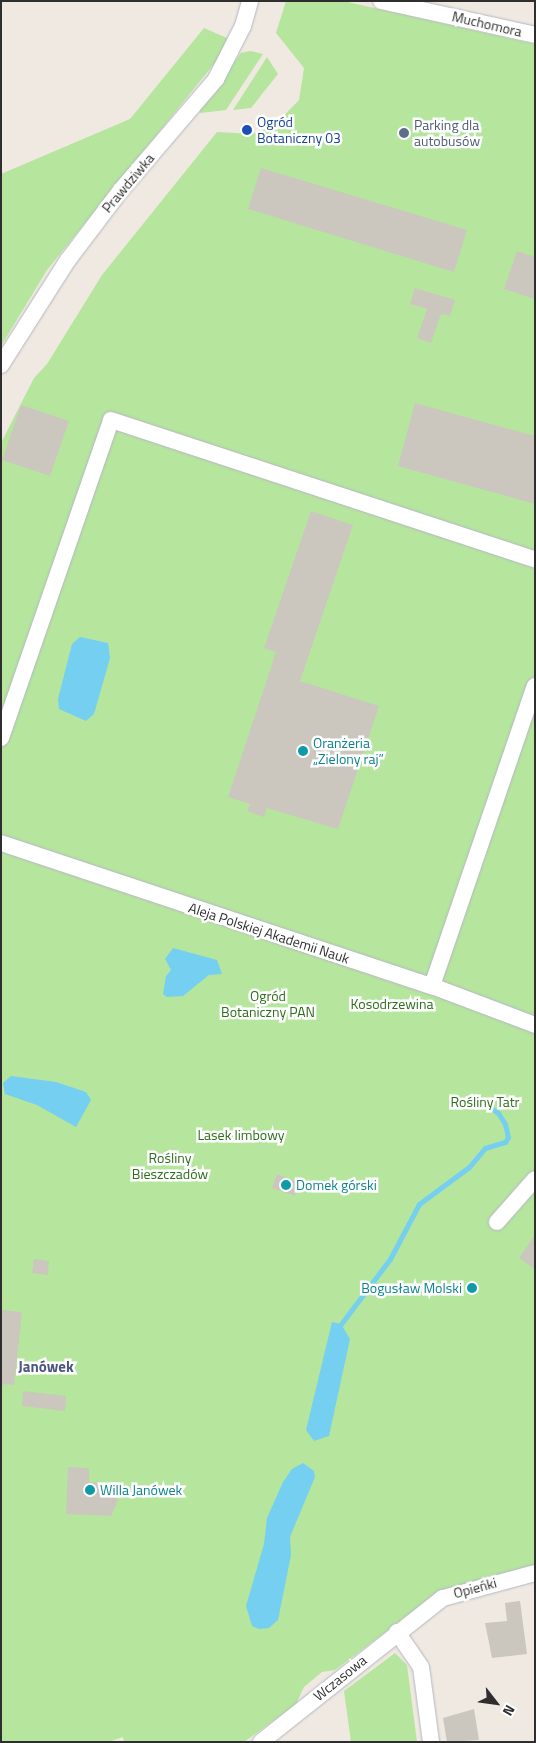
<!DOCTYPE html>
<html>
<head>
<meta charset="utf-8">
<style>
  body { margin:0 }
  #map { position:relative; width:536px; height:1743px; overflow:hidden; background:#efe9e1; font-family:"Titillium Web",sans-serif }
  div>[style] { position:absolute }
  .green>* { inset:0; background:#b6e59e }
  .water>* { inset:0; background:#75cff0 }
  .stream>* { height:5px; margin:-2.5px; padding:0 2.5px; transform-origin:2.5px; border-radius:2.5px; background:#75cff0 }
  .building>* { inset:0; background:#cbc7bf }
  .roads { filter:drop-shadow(0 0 1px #b4b7c1) drop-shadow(0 0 1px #b4b7c1) }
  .minor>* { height:16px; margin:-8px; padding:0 8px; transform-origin:8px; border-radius:8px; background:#fff }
  .dots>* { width:14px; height:14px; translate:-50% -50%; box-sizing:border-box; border:2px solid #fff; border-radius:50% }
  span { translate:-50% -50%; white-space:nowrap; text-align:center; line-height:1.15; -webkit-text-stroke:5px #fff; paint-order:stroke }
  .street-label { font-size:14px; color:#2e2e2e }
  .transit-label { font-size:14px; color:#164399 }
  .left { translate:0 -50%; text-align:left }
  .service-label { font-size:14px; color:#4e5e75 }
  .culture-label { font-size:14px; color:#0d838f }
  .right { translate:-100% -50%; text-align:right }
  .park-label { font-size:14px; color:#2c6e1b }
  .neighbourhood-label { font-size:15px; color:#4d5680; font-weight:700 }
  .frame { position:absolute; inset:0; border:2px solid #2e2e2e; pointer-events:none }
  .north { position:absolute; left:471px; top:1678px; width:50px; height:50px; -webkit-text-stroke:4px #fff; paint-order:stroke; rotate:120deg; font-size:14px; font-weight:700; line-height:20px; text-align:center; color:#2e2e2e }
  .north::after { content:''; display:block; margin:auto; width:18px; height:22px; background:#2e2e2e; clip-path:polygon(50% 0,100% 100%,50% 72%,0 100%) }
</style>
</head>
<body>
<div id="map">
  <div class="green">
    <div style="clip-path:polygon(286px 1px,343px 1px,535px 44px,535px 1566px,441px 1590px,335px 1670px,322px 1672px,304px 1687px,296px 1704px,244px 1742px,124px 1742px,123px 1737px,108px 1742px,1px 1742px,1px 443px,34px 378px,47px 364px,102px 275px,217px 132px,252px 134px,273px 127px,299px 100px,304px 68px,276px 33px)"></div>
    <div style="clip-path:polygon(204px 28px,229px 39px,218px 59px,47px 270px,1px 346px,1px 174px,130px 119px)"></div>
    <div style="clip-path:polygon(251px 51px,263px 54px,226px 110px,201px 113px,199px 110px,241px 53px)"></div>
    <div style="clip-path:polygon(267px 57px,278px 74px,251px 108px,233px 110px)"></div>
    <div style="clip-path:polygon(395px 1653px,407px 1665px,417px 1742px,351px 1742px,344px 1691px)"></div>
  </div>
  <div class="water">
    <div style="clip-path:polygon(80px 637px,108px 643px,110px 658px,94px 714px,86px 721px,59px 709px,58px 699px,72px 644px)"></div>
    <div style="clip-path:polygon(173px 948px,217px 960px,222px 974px,209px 975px,183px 996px,167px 997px,163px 994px,166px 976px,171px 970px,165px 959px)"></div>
    <div style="clip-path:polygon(11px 1076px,56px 1082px,86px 1092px,91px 1100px,76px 1127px,37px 1105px,5px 1094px,3px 1083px)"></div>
    <div style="clip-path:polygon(332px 1322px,341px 1324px,350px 1339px,329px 1436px,314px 1441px,306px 1430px)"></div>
    <div style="clip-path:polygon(303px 1463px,314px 1471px,315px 1477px,290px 1537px,291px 1555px,278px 1620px,269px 1628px,259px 1629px,252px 1626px,246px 1606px,264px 1544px,267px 1518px,283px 1482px,292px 1469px)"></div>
  </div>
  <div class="stream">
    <div style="left:341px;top:1324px;width:81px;rotate:-53deg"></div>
    <div style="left:390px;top:1259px;width:62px;rotate:-62.2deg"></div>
    <div style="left:419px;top:1204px;width:62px;rotate:-36.5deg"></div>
    <div style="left:469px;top:1167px;width:25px;rotate:-50deg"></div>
    <div style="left:485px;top:1148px;width:21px;rotate:-17deg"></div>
    <div style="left:505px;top:1142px;width:6px;rotate:-59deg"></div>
    <div style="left:508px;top:1137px;width:13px;rotate:-103deg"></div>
    <div style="left:505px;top:1124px;width:13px;rotate:-122deg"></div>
    <div style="left:498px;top:1113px;width:16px;rotate:-145deg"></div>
  </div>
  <div class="building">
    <div style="clip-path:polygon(261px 168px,467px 230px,454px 272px,248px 209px)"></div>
    <div style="clip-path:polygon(517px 251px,535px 257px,535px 299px,504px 289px)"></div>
    <div style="clip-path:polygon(415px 288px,455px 300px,450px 316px,441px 314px,431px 343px,417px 338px,427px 309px,410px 304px)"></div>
    <div style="clip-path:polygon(415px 403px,535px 436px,535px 504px,398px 466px)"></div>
    <div style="clip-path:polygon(21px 405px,69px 421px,50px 476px,2px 460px)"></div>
    <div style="clip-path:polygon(311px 511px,353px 525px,300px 681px,379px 706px,338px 829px,267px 808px,264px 817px,247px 811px,250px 804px,228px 797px,276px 652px,264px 648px)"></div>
    <div style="clip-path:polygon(277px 1174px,300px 1183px,295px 1196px,272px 1188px)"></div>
    <div style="clip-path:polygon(535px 1235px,535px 1269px,519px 1258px)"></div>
    <div style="clip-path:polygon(34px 1259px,49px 1261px,48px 1275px,32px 1273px)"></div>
    <div style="clip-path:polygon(1px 1310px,22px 1312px,14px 1385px,1px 1384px)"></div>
    <div style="clip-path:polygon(23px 1391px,66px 1396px,65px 1411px,22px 1406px)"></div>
    <div style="clip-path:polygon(68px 1467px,89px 1468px,89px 1482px,113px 1484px,112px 1494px,118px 1500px,111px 1516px,66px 1514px)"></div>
    <div style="clip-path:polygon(520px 1601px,527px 1654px,492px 1658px,485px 1623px,507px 1621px,505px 1603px)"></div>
    <div style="clip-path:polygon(474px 1709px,479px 1740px,447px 1742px,443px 1718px)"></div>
  </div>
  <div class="roads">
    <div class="minor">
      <div style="left:381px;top:1px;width:158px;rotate:12.4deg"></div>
      <div style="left:1px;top:365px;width:125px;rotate:-57.5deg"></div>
      <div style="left:68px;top:260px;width:88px;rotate:-52.9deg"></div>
      <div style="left:121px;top:190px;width:146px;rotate:-49.4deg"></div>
      <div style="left:216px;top:79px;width:59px;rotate:-63deg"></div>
      <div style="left:243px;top:26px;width:26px;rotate:-74deg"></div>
      <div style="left:1px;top:738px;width:336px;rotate:-70.9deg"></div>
      <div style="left:111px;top:420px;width:446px;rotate:18.2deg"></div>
      <div style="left:1px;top:843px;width:454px;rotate:18.4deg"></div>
      <div style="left:432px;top:986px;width:110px;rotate:20.7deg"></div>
      <div style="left:432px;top:986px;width:317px;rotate:-71.1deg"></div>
      <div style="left:497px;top:1222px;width:57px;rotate:-48.5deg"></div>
      <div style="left:397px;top:1632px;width:42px;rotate:55.6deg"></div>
      <div style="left:421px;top:1667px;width:76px;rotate:82.4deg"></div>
      <div style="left:261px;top:1742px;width:232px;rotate:-38.4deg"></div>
      <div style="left:443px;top:1598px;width:95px;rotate:-15.2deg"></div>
    </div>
  </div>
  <div class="dots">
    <div style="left:247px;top:130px;background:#1a4fb4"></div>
    <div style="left:404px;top:133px;background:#5c6f8a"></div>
    <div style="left:303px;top:751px;background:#0f9aa8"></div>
    <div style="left:286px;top:1185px;background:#0f9aa8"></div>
    <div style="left:472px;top:1288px;background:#0f9aa8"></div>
    <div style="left:90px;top:1490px;background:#0f9aa8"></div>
  </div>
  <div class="street-label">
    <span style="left:487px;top:24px;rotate:13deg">Muchomora</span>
    <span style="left:128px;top:183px;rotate:-50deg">Prawdziwka</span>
    <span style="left:269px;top:933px;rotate:18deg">Aleja Polskiej Akademii Nauk</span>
    <span style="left:475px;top:1588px;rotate:-15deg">Opieńki</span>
    <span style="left:340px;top:1678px;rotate:-39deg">Wczasowa</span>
  </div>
  <div class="transit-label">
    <span class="left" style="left:257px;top:130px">Ogród<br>Botaniczny 03</span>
  </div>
  <div class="service-label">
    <span class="left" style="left:414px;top:133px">Parking dla<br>autobusów</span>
  </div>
  <div class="culture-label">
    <span class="left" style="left:313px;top:751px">Oranżeria<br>„Zielony raj”</span>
    <span class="left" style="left:296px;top:1185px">Domek górski</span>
    <span class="right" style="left:462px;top:1288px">Bogusław Molski</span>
    <span class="left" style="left:100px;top:1490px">Willa Janówek</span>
  </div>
  <div class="park-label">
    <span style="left:268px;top:1004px">Ogród<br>Botaniczny PAN</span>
    <span style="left:392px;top:1004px">Kosodrzewina</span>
    <span style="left:485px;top:1102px">Rośliny Tatr</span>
    <span style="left:241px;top:1135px">Lasek limbowy</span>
    <span style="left:170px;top:1166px">Rośliny<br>Bieszczadów</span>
  </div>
  <div class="neighbourhood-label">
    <span style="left:46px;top:1367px">Janówek</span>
  </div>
  <div class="frame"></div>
  <div class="north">N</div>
</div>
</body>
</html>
